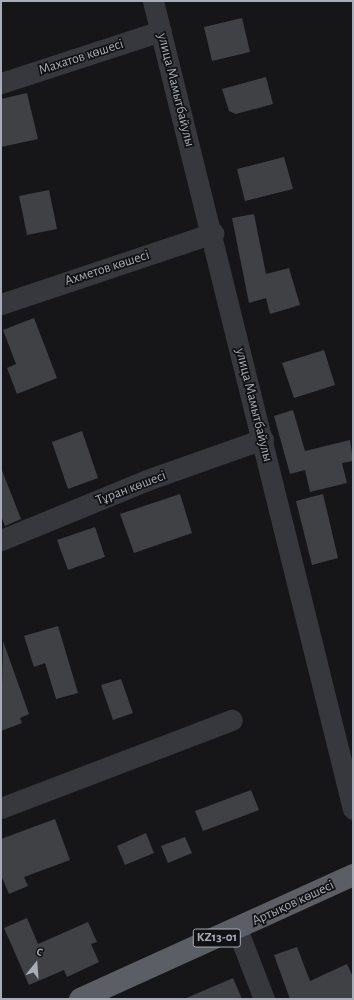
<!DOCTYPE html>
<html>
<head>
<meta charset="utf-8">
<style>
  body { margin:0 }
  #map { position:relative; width:354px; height:1000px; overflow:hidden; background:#161618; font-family:"Alegreya Sans",sans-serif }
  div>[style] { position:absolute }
  .building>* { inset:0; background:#404145 }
  .minor>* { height:21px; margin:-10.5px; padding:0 10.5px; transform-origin:10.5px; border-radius:10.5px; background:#37383d }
  .trunk>* { height:22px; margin:-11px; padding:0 11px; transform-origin:11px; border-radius:11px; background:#5b5e65 }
  span { translate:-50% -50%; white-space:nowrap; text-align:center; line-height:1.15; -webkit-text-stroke:3.5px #111113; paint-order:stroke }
  .shield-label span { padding:1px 3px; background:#111113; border:1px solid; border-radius:3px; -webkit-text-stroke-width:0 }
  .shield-label { font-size:13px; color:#a8adb8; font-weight:700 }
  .street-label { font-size:14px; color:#a8adb8 }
  .frame { position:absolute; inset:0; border:2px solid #a8adb8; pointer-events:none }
  .north { position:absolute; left:16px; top:944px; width:40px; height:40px; -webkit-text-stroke:3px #111113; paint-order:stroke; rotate:17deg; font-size:11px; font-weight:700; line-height:16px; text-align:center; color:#a8adb8 }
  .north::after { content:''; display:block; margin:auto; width:14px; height:18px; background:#a8adb8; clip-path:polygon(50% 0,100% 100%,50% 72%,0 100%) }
</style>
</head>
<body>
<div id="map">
  <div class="building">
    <div style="clip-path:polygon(242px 18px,250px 52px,212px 61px,204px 27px)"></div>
    <div style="clip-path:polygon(266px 77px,273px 104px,236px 114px,229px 111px,222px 89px)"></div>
    <div style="clip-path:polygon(27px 93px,38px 139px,1px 147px,1px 99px)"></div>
    <div style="clip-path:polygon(284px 157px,293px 189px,245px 201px,237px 169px)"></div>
    <div style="clip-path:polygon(49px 190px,57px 229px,27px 235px,19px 196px)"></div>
    <div style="clip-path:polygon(254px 214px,266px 274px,289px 268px,300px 305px,270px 314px,266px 298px,249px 303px,232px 218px)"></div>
    <div style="clip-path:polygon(34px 318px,57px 378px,17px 394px,7px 368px,16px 364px,3px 330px)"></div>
    <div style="clip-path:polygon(324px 350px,335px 385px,294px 398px,282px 363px)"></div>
    <div style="clip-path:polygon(293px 410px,305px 451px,350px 440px,353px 461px,342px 463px,347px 483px,310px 492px,305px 470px,290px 474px,274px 416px)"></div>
    <div style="clip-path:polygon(82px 431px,98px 478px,68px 489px,52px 442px)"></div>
    <div style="clip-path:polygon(1px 468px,21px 519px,5px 526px,1px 516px)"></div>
    <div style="clip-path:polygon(180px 494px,192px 533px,134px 553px,120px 514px)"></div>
    <div style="clip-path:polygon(323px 494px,338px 558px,312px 565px,296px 501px)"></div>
    <div style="clip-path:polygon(95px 527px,105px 557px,68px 570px,57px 540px)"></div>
    <div style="clip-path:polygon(58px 626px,78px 693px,56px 699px,45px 663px,34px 667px,24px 636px)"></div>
    <div style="clip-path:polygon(3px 641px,29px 714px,20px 718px,22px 723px,1px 731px)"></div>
    <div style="clip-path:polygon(121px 679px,133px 713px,113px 720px,101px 685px)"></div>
    <div style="clip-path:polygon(251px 790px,259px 810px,203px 831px,195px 811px)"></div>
    <div style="clip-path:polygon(55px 819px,70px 860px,24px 877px,28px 886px,9px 894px,1px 875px,1px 839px)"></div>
    <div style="clip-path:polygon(146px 833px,154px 853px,125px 865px,117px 846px)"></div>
    <div style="clip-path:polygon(185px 837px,192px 853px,168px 863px,161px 846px)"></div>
    <div style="clip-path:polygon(27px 918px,38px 944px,88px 922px,97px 942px,91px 944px,99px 962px,67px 977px,64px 970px,29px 985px,4px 928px)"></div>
    <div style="clip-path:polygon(297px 947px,310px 981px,347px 964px,353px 977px,353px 999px,290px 999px,274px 955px)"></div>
    <div style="clip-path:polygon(233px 978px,242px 999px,184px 999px)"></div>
  </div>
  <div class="minor">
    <div style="left:153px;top:1px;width:832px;rotate:76.1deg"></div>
    <div style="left:1px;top:83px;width:168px;rotate:-18deg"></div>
    <div style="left:1px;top:304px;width:224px;rotate:-18.5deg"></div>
    <div style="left:1px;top:540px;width:158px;rotate:-22.3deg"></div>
    <div style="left:147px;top:480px;width:123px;rotate:-19.5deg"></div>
    <div style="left:1px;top:808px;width:247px;rotate:-20.9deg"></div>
    <div style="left:237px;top:929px;width:75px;rotate:68.9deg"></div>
  </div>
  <div class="trunk">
    <div style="left:80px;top:999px;width:300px;rotate:-24.4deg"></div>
  </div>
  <div class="shield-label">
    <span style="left:217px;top:938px">KZ13-01</span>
  </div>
  <div class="street-label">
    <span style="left:81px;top:57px;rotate:-18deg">Махатов көшесі</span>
    <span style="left:176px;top:90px;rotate:76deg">улица Мамытбайулы</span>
    <span style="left:107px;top:268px;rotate:-18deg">Ахметов көшесі</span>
    <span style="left:254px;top:405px;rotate:76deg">улица Мамытбайулы</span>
    <span style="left:131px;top:488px;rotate:-21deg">Тұран көшесі</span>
    <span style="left:293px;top:903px;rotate:-25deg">Артықов көшесі</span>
  </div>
  <div class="frame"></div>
  <div class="north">С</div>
</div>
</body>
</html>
